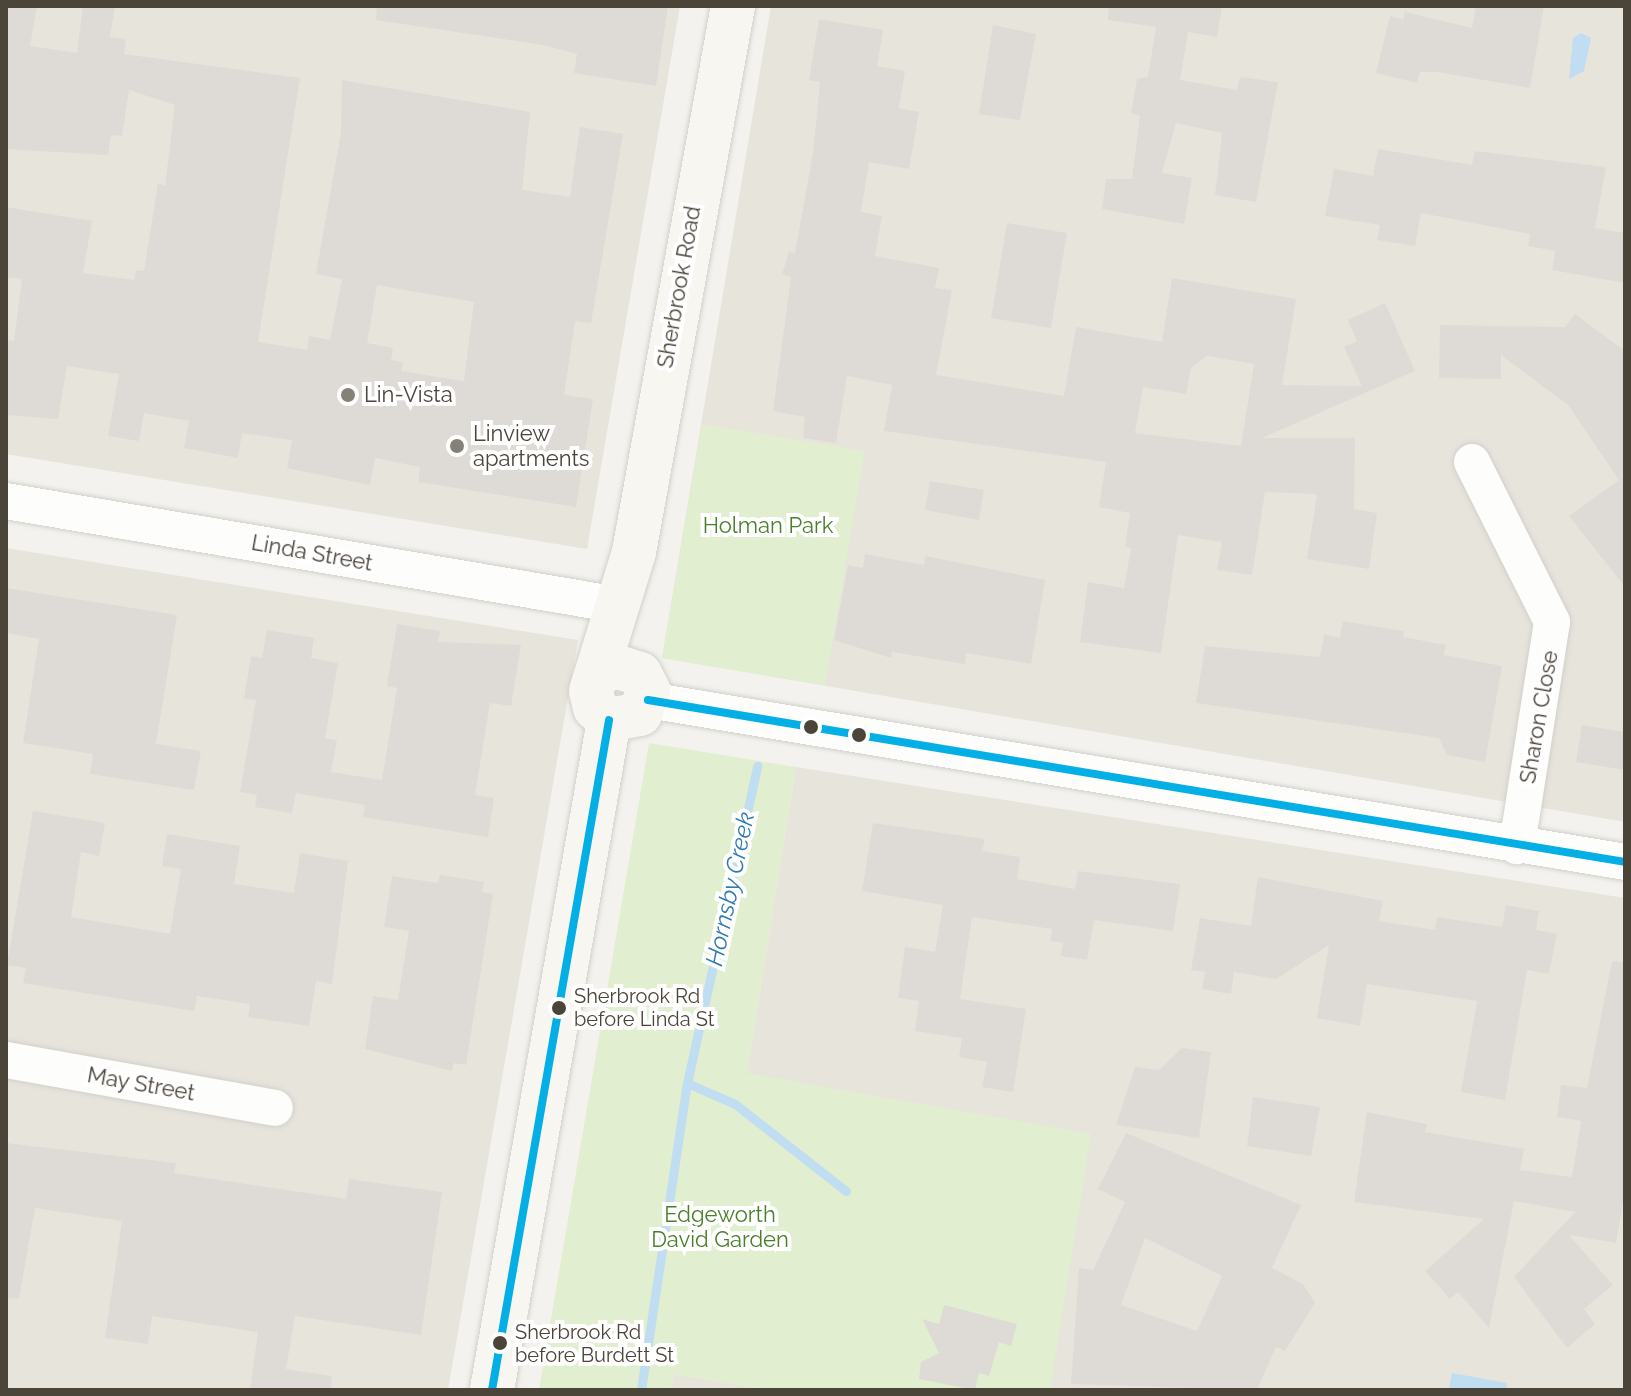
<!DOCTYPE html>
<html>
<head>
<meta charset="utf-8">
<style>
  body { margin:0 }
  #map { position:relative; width:1631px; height:1396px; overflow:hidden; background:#f4f2ee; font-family:Raleway,sans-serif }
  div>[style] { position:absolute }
  .residential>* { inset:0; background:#e7e4dc }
  .green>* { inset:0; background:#e1eecf }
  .water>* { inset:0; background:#c0ddf1 }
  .stream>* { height:9px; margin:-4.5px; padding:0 4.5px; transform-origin:4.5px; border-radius:4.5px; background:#c0ddf1 }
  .building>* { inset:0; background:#dedbd6 }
  .roads { filter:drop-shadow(0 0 2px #d2d0cb) drop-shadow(0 0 2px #d2d0cb) }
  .minor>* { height:36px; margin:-18px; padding:0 18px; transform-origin:18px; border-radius:18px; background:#fdfdfc }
  .secondary>* { height:44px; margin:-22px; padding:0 22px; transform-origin:22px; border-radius:22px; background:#f7f6f1 }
  .bus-1>* { height:8px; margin:-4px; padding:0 4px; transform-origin:4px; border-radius:4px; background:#04afe6 }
  .dots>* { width:22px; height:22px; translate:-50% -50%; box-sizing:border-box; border:4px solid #fff; border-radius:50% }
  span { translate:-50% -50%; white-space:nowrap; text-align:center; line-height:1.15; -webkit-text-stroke:8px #fff; paint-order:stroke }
  .bus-label { font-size:20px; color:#4b4439 }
  .left { translate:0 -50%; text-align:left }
  .street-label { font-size:22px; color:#4b4439 }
  .poi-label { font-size:22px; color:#4b4439 }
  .park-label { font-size:22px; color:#4a7f2a }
  .water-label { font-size:24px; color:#2e7ab2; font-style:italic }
  .frame { position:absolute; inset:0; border:8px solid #4b4439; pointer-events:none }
</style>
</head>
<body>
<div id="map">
  <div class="residential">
    <div style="clip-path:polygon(6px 6px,680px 6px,587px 549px,6px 454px)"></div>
    <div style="clip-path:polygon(771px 6px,1625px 6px,1625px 822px,662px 658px)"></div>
    <div style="clip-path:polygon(6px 548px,578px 640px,448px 1390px,6px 1390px)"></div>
    <div style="clip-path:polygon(796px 767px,1625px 898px,1625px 1390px,843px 1390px,747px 1073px)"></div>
    <div style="clip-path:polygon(674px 1374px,767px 1390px,671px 1390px)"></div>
  </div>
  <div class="green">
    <div style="clip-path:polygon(702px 424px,865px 451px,825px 685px,662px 658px)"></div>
    <div style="clip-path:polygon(649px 743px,796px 767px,747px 1073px,1091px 1134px,1050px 1390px,767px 1390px,674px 1374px,671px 1390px,539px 1390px)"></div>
  </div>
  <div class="water">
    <div style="clip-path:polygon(1581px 33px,1591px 38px,1584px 71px,1569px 79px,1573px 38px)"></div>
    <div style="clip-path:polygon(1452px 1373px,1507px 1383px,1506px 1390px,1449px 1390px)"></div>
  </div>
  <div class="stream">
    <div style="left:687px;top:1083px;width:52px;rotate:23.6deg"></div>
    <div style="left:735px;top:1104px;width:141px;rotate:38.1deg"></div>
    <div style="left:641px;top:1390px;width:310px;rotate:-81.5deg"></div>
    <div style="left:687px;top:1083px;width:325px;rotate:-77.5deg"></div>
  </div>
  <div class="building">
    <div style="clip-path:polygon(evenodd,6px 6px,37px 6px,30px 46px,77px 53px,83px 6px,115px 6px,110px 37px,126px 39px,124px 54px,300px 78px,258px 342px,307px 350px,309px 336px,330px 340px,342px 279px,316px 274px,341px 133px,342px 80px,530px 112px,522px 190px,570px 197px,580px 127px,623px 134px,591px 323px,575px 321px,564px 395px,593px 399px,576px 507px,418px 482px,420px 467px,375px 458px,370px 485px,287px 468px,292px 440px,242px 433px,238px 458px,184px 448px,189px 421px,144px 413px,139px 441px,108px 436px,119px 374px,67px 366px,58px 419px,6px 415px,6px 340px,14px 341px,22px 279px,6px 277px,6px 207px,92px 221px,83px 273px,134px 280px,136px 270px,144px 271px,158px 183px,165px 186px,175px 105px,129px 90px,122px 136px,111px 135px,108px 155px,6px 149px,6px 6px,377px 285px,474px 302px,464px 381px,401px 371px,403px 362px,391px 360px,393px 348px,367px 343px,377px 285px)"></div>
    <div style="clip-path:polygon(377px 6px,668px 6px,656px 86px,574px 73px,577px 54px,543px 45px,376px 20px)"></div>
    <div style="clip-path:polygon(1109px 6px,1222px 6px,1217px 37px,1188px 32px,1180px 80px,1237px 90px,1240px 77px,1278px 82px,1256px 202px,1215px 195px,1222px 133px,1176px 123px,1162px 173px,1192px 178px,1184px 224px,1102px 209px,1106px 179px,1132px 179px,1140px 116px,1131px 113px,1137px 79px,1148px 77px,1156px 27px,1108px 20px)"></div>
    <div style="clip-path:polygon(1476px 6px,1544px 6px,1530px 88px,1437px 72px,1420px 72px,1417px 83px,1376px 73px,1390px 16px,1403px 20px,1405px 12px,1472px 28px)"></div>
    <div style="clip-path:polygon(evenodd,819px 19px,883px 30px,877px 66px,905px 71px,899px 108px,919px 112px,909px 169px,869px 162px,861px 212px,882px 216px,875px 256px,939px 268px,935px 288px,952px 290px,936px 375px,1064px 396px,1076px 327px,1162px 342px,1172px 278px,1296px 299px,1282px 385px,1362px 386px,1344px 347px,1357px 341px,1348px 320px,1385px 303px,1415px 371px,1262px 438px,1355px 438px,1354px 509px,1377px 513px,1369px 569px,1307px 559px,1317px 494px,1265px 492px,1252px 575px,1217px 570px,1222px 542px,1178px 535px,1161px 653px,1080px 642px,1088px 582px,1124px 588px,1131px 548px,1125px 547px,1130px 513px,1099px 507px,1106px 462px,884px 431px,892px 385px,847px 376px,836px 443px,803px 438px,805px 417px,773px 411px,791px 277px,782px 274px,789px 252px,795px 253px,813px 153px,820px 82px,809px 80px,819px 19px,1207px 356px,1254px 364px,1241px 446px,1135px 433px,1143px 387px,1186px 394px,1191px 368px,1207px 356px)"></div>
    <div style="clip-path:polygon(993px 25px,1036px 34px,1020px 120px,979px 114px)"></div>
    <div style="clip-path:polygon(1378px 149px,1472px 165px,1475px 151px,1606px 167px,1595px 228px,1625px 233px,1625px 283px,1552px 270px,1555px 251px,1528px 246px,1530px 234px,1421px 213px,1415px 246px,1377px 240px,1380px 225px,1325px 216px,1334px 169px,1373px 176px)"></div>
    <div style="clip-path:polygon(1007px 223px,1067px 233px,1051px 328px,991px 318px)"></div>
    <div style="clip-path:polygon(1575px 314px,1625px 351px,1625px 587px,1569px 516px,1619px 480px,1568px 405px,1501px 355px,1501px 379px,1439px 378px,1440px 325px,1565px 327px)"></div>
    <div style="clip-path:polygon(930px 481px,984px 490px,979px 520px,925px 510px)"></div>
    <div style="clip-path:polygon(865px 554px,924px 565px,925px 556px,1045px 580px,1031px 664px,966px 653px,965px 664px,892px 652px,891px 658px,834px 640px,848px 565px,863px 568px)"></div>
    <div style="clip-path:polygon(6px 588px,177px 615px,156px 744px,201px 751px,194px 790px,90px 774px,93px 754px,23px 743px,39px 639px,6px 633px)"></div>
    <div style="clip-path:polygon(1343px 621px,1404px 631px,1403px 637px,1446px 645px,1444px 655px,1502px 666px,1485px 762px,1447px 755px,1439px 738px,1196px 703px,1205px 646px,1320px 657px,1324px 635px,1340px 637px)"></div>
    <div style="clip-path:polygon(397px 624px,440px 631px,438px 642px,521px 645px,511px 706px,490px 703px,475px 795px,494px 798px,488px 837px,363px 817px,365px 805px,296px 793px,292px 813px,255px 807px,257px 795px,240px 792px,256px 700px,244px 699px,251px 656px,262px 658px,267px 630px,314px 638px,311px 658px,338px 663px,325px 738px,337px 740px,331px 772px,382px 780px,397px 688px,387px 686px)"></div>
    <div style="clip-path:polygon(1582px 725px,1625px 732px,1625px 770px,1576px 762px)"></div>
    <div style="clip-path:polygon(33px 811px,105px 823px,99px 856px,81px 852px,71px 917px,170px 934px,181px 869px,162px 866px,167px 834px,240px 846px,234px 884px,294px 893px,300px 853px,348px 861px,332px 984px,316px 981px,309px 1026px,248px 1017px,250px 1004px,197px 996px,194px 1011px,23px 983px,26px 968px,7px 965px)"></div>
    <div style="clip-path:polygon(873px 823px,985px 839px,982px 851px,1020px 857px,1017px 879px,1075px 889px,1078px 871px,1180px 884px,1173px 931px,1094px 920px,1087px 960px,1061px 956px,1063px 943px,1050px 941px,1052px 929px,972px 917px,960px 999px,1026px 1009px,1013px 1092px,982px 1087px,987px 1062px,959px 1057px,962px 1038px,915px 1031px,919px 1001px,898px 998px,905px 947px,935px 952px,943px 905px,862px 891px)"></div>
    <div style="clip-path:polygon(440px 875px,484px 882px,482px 892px,493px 894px,466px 1065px,454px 1063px,452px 1071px,365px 1049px,373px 996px,398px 1000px,409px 931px,384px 927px,392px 876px,438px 883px)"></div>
    <div style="clip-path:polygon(1258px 877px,1383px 901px,1379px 921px,1435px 930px,1437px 917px,1502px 927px,1506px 905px,1539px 911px,1536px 930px,1557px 934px,1549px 974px,1527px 970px,1505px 1100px,1461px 1092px,1477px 1001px,1367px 984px,1360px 1026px,1317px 1018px,1329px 945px,1276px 979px,1234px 972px,1231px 994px,1202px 989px,1205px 972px,1191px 970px,1200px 918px,1251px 926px)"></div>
    <div style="clip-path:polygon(1612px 961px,1625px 962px,1625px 1190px,1616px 1243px,1569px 1235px,1613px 1285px,1584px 1309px,1595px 1324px,1567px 1348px,1514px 1277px,1575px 1212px,1514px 1201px,1489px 1328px,1458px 1292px,1450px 1299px,1425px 1271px,1484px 1219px,1354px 1202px,1367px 1112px,1427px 1124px,1425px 1132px,1524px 1149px,1520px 1170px,1572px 1177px,1581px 1121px,1557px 1117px,1561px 1085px,1587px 1088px)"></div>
    <div style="clip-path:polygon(1182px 1048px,1211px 1052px,1199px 1138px,1116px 1125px,1135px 1067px,1159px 1070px)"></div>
    <div style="clip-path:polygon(1253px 1097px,1320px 1107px,1311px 1156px,1247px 1146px)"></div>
    <div style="clip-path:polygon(evenodd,1126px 1133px,1301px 1205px,1272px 1268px,1303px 1284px,1315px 1303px,1285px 1351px,1276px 1347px,1257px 1390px,1071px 1384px,1079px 1268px,1093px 1270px,1125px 1202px,1098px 1189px,1126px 1133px,1145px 1238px,1222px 1276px,1197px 1331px,1121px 1305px,1145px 1238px)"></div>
    <div style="clip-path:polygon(6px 1143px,176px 1163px,174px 1173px,346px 1199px,349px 1179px,442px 1192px,421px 1335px,295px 1316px,286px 1369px,332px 1376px,331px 1390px,250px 1390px,258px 1332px,152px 1316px,148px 1344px,105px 1338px,122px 1221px,35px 1208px,19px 1299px,6px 1298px)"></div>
    <div style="clip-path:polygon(944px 1305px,1017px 1324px,1011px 1346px,999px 1342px,989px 1376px,979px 1373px,975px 1390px,919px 1379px,921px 1362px,939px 1353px,922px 1319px,939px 1324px)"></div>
  </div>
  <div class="roads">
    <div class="minor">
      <div style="left:1472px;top:462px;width:179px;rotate:63.4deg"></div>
      <div style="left:1552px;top:622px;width:227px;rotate:98.9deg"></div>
      <div style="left:6px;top:501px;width:621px;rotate:9.64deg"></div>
      <div style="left:648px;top:700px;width:990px;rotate:9.41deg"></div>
      <div style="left:6px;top:1060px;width:273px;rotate:10.1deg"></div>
    </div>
    <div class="secondary">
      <div style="left:599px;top:674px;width:18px;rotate:-27deg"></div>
      <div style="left:615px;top:666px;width:26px;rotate:18deg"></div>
      <div style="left:640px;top:674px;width:18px;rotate:63deg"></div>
      <div style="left:648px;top:690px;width:25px;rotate:108deg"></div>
      <div style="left:640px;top:714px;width:32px;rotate:169deg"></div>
      <div style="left:609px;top:720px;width:18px;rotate:-139deg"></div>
      <div style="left:595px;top:708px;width:17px;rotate:-103deg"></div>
      <div style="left:591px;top:691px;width:145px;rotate:-72.8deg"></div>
      <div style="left:634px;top:552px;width:555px;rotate:-79.72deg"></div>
      <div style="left:492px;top:1390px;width:680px;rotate:-80.09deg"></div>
    </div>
  </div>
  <div class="bus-1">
    <div style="left:648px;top:700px;width:990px;rotate:9.41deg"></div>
    <div style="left:492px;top:1390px;width:680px;rotate:-80.09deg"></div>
  </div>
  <div class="dots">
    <div style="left:348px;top:395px;background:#868178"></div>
    <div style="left:457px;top:446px;background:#868178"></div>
    <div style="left:811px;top:727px;background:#4b4439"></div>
    <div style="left:859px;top:735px;background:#4b4439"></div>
    <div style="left:559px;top:1008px;background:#4b4439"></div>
    <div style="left:500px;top:1343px;background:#4b4439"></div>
  </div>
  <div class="bus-label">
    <span class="left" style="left:574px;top:1008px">Sherbrook Rd<br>before Linda St</span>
    <span class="left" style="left:515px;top:1344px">Sherbrook Rd<br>before Burdett St</span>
  </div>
  <div class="street-label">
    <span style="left:679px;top:287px;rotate:-80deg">Sherbrook Road</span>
    <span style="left:312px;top:553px;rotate:10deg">Linda Street</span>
    <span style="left:1539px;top:717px;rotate:-80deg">Sharon Close</span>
    <span style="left:141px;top:1084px;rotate:10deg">May Street</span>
  </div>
  <div class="poi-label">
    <span class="left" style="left:364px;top:395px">Lin-Vista</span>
    <span class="left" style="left:473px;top:446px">Linview<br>apartments</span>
  </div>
  <div class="park-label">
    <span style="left:768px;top:526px">Holman Park</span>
    <span style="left:720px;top:1227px">Edgeworth<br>David Garden</span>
  </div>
  <div class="water-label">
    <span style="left:730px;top:889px;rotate:-78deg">Hornsby Creek</span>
  </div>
  <div class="frame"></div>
</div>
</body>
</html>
